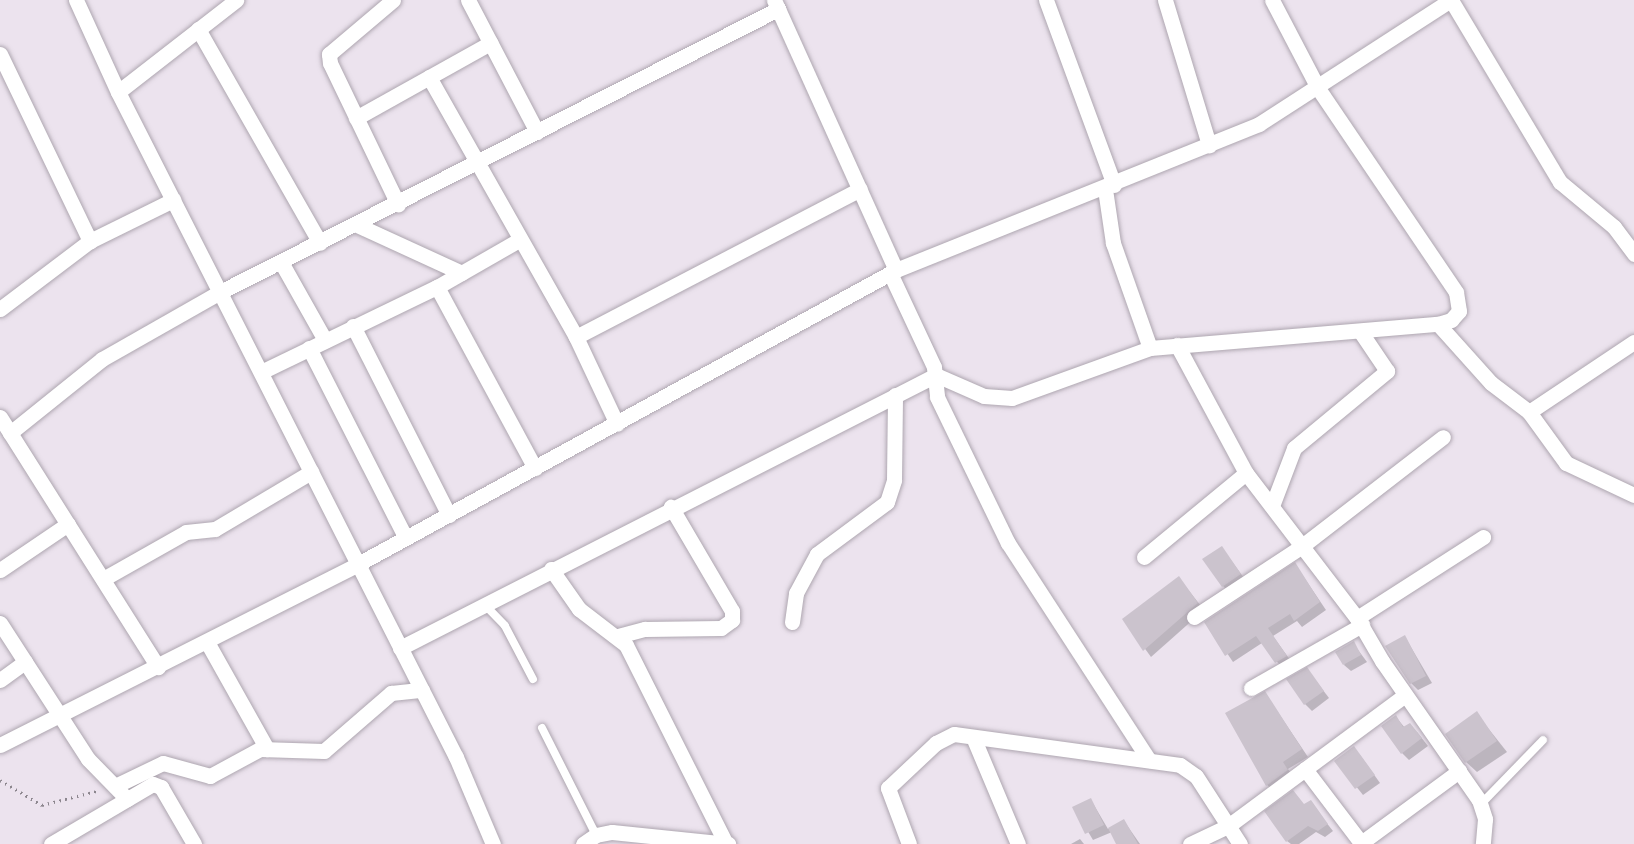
<!DOCTYPE html>
<html>
<head>
<meta charset="utf-8">
<style>
  body { margin:0 }
  #map { position:relative; width:1634px; height:844px; overflow:hidden; background:#ece3ee; font-family:Bitter,serif }
  div>[style] { position:absolute }
  .shadow>* { inset:0; background:#0003 }
  .building>* { inset:0; background:#cbc3cd }
  .path>* { height:3px; margin-top:-1.5px; transform-origin:0; background:repeating-linear-gradient(90deg,#8c868e 0 1.5px,transparent 0 6px) }
  .roads { filter:drop-shadow(0 0 2px #aea6b0) drop-shadow(0 0 2px #aea6b0) }
  .lane>* { height:8px; margin:-4px; padding:0 4px; transform-origin:4px; border-radius:4px; background:#fff }
  .street>* { height:15px; margin:-7.5px; padding:0 7.5px; transform-origin:7.5px; border-radius:7.5px; background:#fff }
  span { translate:-50% -50%; white-space:nowrap; text-align:center; line-height:1.15; -webkit-text-stroke:4.5px #ece3ee; paint-order:stroke }
</style>
</head>
<body>
<div id="map">
  <div class="shadow">
    <div style="clip-path:polygon(1222px 548px,1247px 582px,1230px 593px,1223px 586px)"></div>
    <div style="clip-path:polygon(1295px 564px,1326px 610px,1302px 627px,1297px 621px,1273px 636px,1293px 664px,1283px 669px,1262px 643px,1233px 662px,1206px 622px)"></div>
    <div style="clip-path:polygon(1179px 578px,1204px 610px,1151px 657px,1124px 620px)"></div>
    <div style="clip-path:polygon(1405px 637px,1432px 683px,1418px 690px,1411px 683px)"></div>
    <div style="clip-path:polygon(1353px 643px,1367px 662px,1351px 671px,1344px 665px)"></div>
    <div style="clip-path:polygon(1307px 669px,1329px 698px,1312px 711px,1305px 704px)"></div>
    <div style="clip-path:polygon(1265px 693px,1308px 757px,1288px 769px,1294px 777px,1274px 791px,1267px 785px)"></div>
    <div style="clip-path:polygon(1476px 713px,1507px 752px,1477px 772px,1466px 762px)"></div>
    <div style="clip-path:polygon(1396px 717px,1405px 728px,1417px 732px,1428px 746px,1409px 760px,1402px 753px)"></div>
    <div style="clip-path:polygon(1360px 755px,1380px 783px,1363px 795px,1336px 761px)"></div>
    <div style="clip-path:polygon(1091px 800px,1108px 829px,1124px 821px,1140px 844px,1118px 844px,1112px 832px,1093px 840px,1074px 808px)"></div>
    <div style="clip-path:polygon(1305px 806px,1314px 807px,1333px 831px,1325px 837px,1316px 832px,1299px 844px,1291px 844px,1287px 841px)"></div>
    <div style="clip-path:polygon(1080px 839px,1084px 844px,1071px 844px)"></div>
  </div>
  <div class="building">
    <div style="clip-path:polygon(1222px 546px,1241px 574px,1222px 587px,1202px 559px)"></div>
    <div style="clip-path:polygon(1295px 562px,1320px 602px,1294px 621px,1290px 614px,1268px 628px,1287px 656px,1275px 663px,1256px 636px,1225px 656px,1204px 622px)"></div>
    <div style="clip-path:polygon(1179px 576px,1198px 603px,1143px 651px,1122px 619px)"></div>
    <div style="clip-path:polygon(1405px 635px,1426px 676px,1410px 684px,1385px 646px)"></div>
    <div style="clip-path:polygon(1354px 641px,1361px 655px,1343px 665px,1335px 652px)"></div>
    <div style="clip-path:polygon(1307px 667px,1324px 691px,1304px 705px,1286px 679px)"></div>
    <div style="clip-path:polygon(1265px 691px,1302px 749px,1283px 762px,1288px 770px,1266px 786px,1225px 713px)"></div>
    <div style="clip-path:polygon(1477px 711px,1497px 741px,1465px 763px,1445px 734px)"></div>
    <div style="clip-path:polygon(1396px 715px,1403px 727px,1410px 723px,1422px 738px,1401px 754px,1381px 726px)"></div>
    <div style="clip-path:polygon(1354px 746px,1375px 775px,1355px 789px,1334px 761px)"></div>
    <div style="clip-path:polygon(1293px 790px,1304px 804px,1311px 800px,1328px 824px,1318px 831px,1308px 826px,1286px 842px,1264px 811px)"></div>
    <div style="clip-path:polygon(1091px 798px,1104px 825px,1085px 834px,1072px 807px)"></div>
    <div style="clip-path:polygon(1124px 819px,1138px 844px,1116px 844px,1108px 828px)"></div>
  </div>
  <div class="path">
    <div style="left:0;top:780px;width:49px;rotate:30.8deg"></div>
    <div style="left:42px;top:805px;width:57px;rotate:-14.3deg"></div>
  </div>
  <div class="roads">
    <div class="lane">
      <div style="left:484px;top:604px;width:30px;rotate:46deg"></div>
      <div style="left:505px;top:626px;width:60px;rotate:62.2deg"></div>
      <div style="left:542px;top:728px;width:120px;rotate:63.2deg"></div>
      <div style="left:1481px;top:804px;width:89px;rotate:-45.9deg"></div>
    </div>
    <div class="street">
      <div style="left:76px;top:0;width:101px;rotate:65.5deg"></div>
      <div style="left:118px;top:92px;width:150px;rotate:-37.9deg"></div>
      <div style="left:393px;top:0;width:84px;rotate:139.8deg"></div>
      <div style="left:329px;top:54px;width:9px;rotate:84deg"></div>
      <div style="left:330px;top:63px;width:157px;rotate:64.3deg"></div>
      <div style="left:468px;top:0;width:149px;rotate:62.4deg"></div>
      <div style="left:774px;top:0;width:296px;rotate:65.7deg"></div>
      <div style="left:1046px;top:0;width:197px;rotate:69.8deg"></div>
      <div style="left:1165px;top:0;width:152px;rotate:73.1deg"></div>
      <div style="left:1451px;top:0;width:212px;rotate:59.1deg"></div>
      <div style="left:1560px;top:182px;width:70px;rotate:39.8deg"></div>
      <div style="left:1614px;top:227px;width:34px;rotate:53deg"></div>
      <div style="left:198px;top:29px;width:246px;rotate:60.3deg"></div>
      <div style="left:0;top:54px;width:208px;rotate:64.3deg"></div>
      <div style="left:429px;top:77px;width:299px;rotate:60.5deg"></div>
      <div style="left:576px;top:337px;width:96px;rotate:64.8deg"></div>
      <div style="left:118px;top:92px;width:746px;rotate:63.06deg"></div>
      <div style="left:456px;top:757px;width:95px;rotate:67deg"></div>
      <div style="left:356px;top:118px;width:154px;rotate:-29.2deg"></div>
      <div style="left:1105px;top:189px;width:55px;rotate:81.6deg"></div>
      <div style="left:1113px;top:243px;width:111px;rotate:70.6deg"></div>
      <div style="left:357px;top:225px;width:115px;rotate:24.6deg"></div>
      <div style="left:281px;top:262px;width:90px;rotate:60.6deg"></div>
      <div style="left:890px;top:273px;width:104px;rotate:64.9deg"></div>
      <div style="left:934px;top:367px;width:30px;rotate:84deg"></div>
      <div style="left:937px;top:397px;width:162px;rotate:64.1deg"></div>
      <div style="left:1008px;top:543px;width:259px;rotate:57deg"></div>
      <div style="left:437px;top:287px;width:95px;rotate:-29.8deg"></div>
      <div style="left:0;top:309px;width:113px;rotate:-37.1deg"></div>
      <div style="left:90px;top:241px;width:93px;rotate:-26.3deg"></div>
      <div style="left:1438px;top:324px;width:79px;rotate:48.1deg"></div>
      <div style="left:1491px;top:383px;width:48px;rotate:37.3deg"></div>
      <div style="left:1529px;top:412px;width:63px;rotate:54deg"></div>
      <div style="left:1566px;top:463px;width:75px;rotate:25.2deg"></div>
      <div style="left:353px;top:326px;width:212px;rotate:63.1deg"></div>
      <div style="left:576px;top:337px;width:320px;rotate:-27.5deg"></div>
      <div style="left:1177px;top:345px;width:145px;rotate:61.7deg"></div>
      <div style="left:1246px;top:473px;width:183px;rotate:52.6deg"></div>
      <div style="left:1357px;top:618px;width:50px;rotate:59.8deg"></div>
      <div style="left:1382px;top:661px;width:169px;rotate:55.1deg"></div>
      <div style="left:1479px;top:800px;width:20px;rotate:72deg"></div>
      <div style="left:1485px;top:819px;width:25px;rotate:95deg"></div>
      <div style="left:309px;top:348px;width:213px;rotate:63deg"></div>
      <div style="left:261px;top:372px;width:195px;rotate:-25.8deg"></div>
      <div style="left:437px;top:287px;width:206px;rotate:61.6deg"></div>
      <div style="left:1529px;top:412px;width:126px;rotate:-33.7deg"></div>
      <div style="left:0;top:417px;width:296px;rotate:57.7deg"></div>
      <div style="left:10px;top:433px;width:118px;rotate:-38.8deg"></div>
      <div style="left:102px;top:359px;width:136px;rotate:-29.6deg"></div>
      <div style="left:220px;top:292px;width:626px;rotate:-26.89deg"></div>
      <div style="left:1272px;top:506px;width:62px;rotate:-69.2deg"></div>
      <div style="left:1294px;top:448px;width:121px;rotate:-39.6deg"></div>
      <div style="left:1387px;top:371px;width:48px;rotate:-124deg"></div>
      <div style="left:1144px;top:557px;width:132px;rotate:-39.5deg"></div>
      <div style="left:551px;top:569px;width:49px;rotate:55deg"></div>
      <div style="left:579px;top:609px;width:59px;rotate:37.5deg"></div>
      <div style="left:626px;top:645px;width:223px;rotate:63.3deg"></div>
      <div style="left:0;top:570px;width:82px;rotate:-34.1deg"></div>
      <div style="left:103px;top:579px;width:95px;rotate:-29.5deg"></div>
      <div style="left:186px;top:532px;width:29px;rotate:-6deg"></div>
      <div style="left:215px;top:529px;width:112px;rotate:-30.7deg"></div>
      <div style="left:1194px;top:617px;width:129px;rotate:-33.3deg"></div>
      <div style="left:1302px;top:546px;width:178px;rotate:-37.7deg"></div>
      <div style="left:1357px;top:618px;width:150px;rotate:-32.7deg"></div>
      <div style="left:792px;top:622px;width:29px;rotate:-82deg"></div>
      <div style="left:796px;top:593px;width:44px;rotate:-61.7deg"></div>
      <div style="left:817px;top:554px;width:87px;rotate:-36.6deg"></div>
      <div style="left:887px;top:502px;width:23px;rotate:-72deg"></div>
      <div style="left:894px;top:480px;width:85px;rotate:-89.3deg"></div>
      <div style="left:0;top:623px;width:162px;rotate:57.1deg"></div>
      <div style="left:88px;top:759px;width:56px;rotate:45.7deg"></div>
      <div style="left:618px;top:636px;width:28px;rotate:-15deg"></div>
      <div style="left:645px;top:629px;width:76px;rotate:-0.8deg"></div>
      <div style="left:721px;top:628px;width:14px;rotate:-36deg"></div>
      <div style="left:732px;top:620px;width:9px;rotate:-90deg"></div>
      <div style="left:732px;top:611px;width:121px;rotate:-120.4deg"></div>
      <div style="left:207px;top:642px;width:123px;rotate:60.7deg"></div>
      <div style="left:400px;top:648px;width:602px;rotate:-26.99deg"></div>
      <div style="left:936px;top:375px;width:52px;rotate:23.6deg"></div>
      <div style="left:984px;top:396px;width:28px;rotate:4deg"></div>
      <div style="left:1012px;top:398px;width:147px;rotate:-19.9deg"></div>
      <div style="left:1150px;top:348px;width:289px;rotate:-4.8deg"></div>
      <div style="left:1438px;top:324px;width:14px;rotate:-17deg"></div>
      <div style="left:1451px;top:320px;width:12px;rotate:-48deg"></div>
      <div style="left:1459px;top:311px;width:19px;rotate:-99deg"></div>
      <div style="left:1456px;top:292px;width:246px;rotate:-124.1deg"></div>
      <div style="left:1318px;top:88px;width:99px;rotate:-117.6deg"></div>
      <div style="left:0;top:680px;width:31px;rotate:-36deg"></div>
      <div style="left:1251px;top:688px;width:128px;rotate:-29.6deg"></div>
      <div style="left:973px;top:737px;width:116px;rotate:67.2deg"></div>
      <div style="left:0;top:745px;width:401px;rotate:-26.8deg"></div>
      <div style="left:358px;top:564px;width:613px;rotate:-28.66deg"></div>
      <div style="left:896px;top:270px;width:391px;rotate:-21.9deg"></div>
      <div style="left:1259px;top:124px;width:229px;rotate:-32.9deg"></div>
      <div style="left:1305px;top:769px;width:94px;rotate:52.8deg"></div>
      <div style="left:115px;top:786px;width:53px;rotate:-25.6deg"></div>
      <div style="left:163px;top:763px;width:49px;rotate:15.5deg"></div>
      <div style="left:210px;top:776px;width:57px;rotate:-28.4deg"></div>
      <div style="left:260px;top:749px;width:64px;rotate:1.8deg"></div>
      <div style="left:324px;top:751px;width:89px;rotate:-40.9deg"></div>
      <div style="left:391px;top:693px;width:31px;rotate:-6deg"></div>
      <div style="left:1361px;top:843px;width:122px;rotate:-36.3deg"></div>
      <div style="left:51px;top:844px;width:118px;rotate:-30.5deg"></div>
      <div style="left:153px;top:784px;width:9px;rotate:21deg"></div>
      <div style="left:161px;top:787px;width:66px;rotate:59.9deg"></div>
      <div style="left:583px;top:844px;width:16px;rotate:-35deg"></div>
      <div style="left:596px;top:835px;width:16px;rotate:-11deg"></div>
      <div style="left:612px;top:832px;width:117px;rotate:5.9deg"></div>
      <div style="left:909px;top:844px;width:60px;rotate:-110.6deg"></div>
      <div style="left:888px;top:788px;width:66px;rotate:-43.2deg"></div>
      <div style="left:936px;top:743px;width:20px;rotate:-27deg"></div>
      <div style="left:954px;top:734px;width:228px;rotate:7.8deg"></div>
      <div style="left:1180px;top:765px;width:19px;rotate:35deg"></div>
      <div style="left:1196px;top:776px;width:81px;rotate:57.1deg"></div>
      <div style="left:1190px;top:844px;width:42px;rotate:-25.3deg"></div>
      <div style="left:1228px;top:826px;width:220px;rotate:-36.5deg"></div>
    </div>
  </div>
</div>
</body>
</html>
